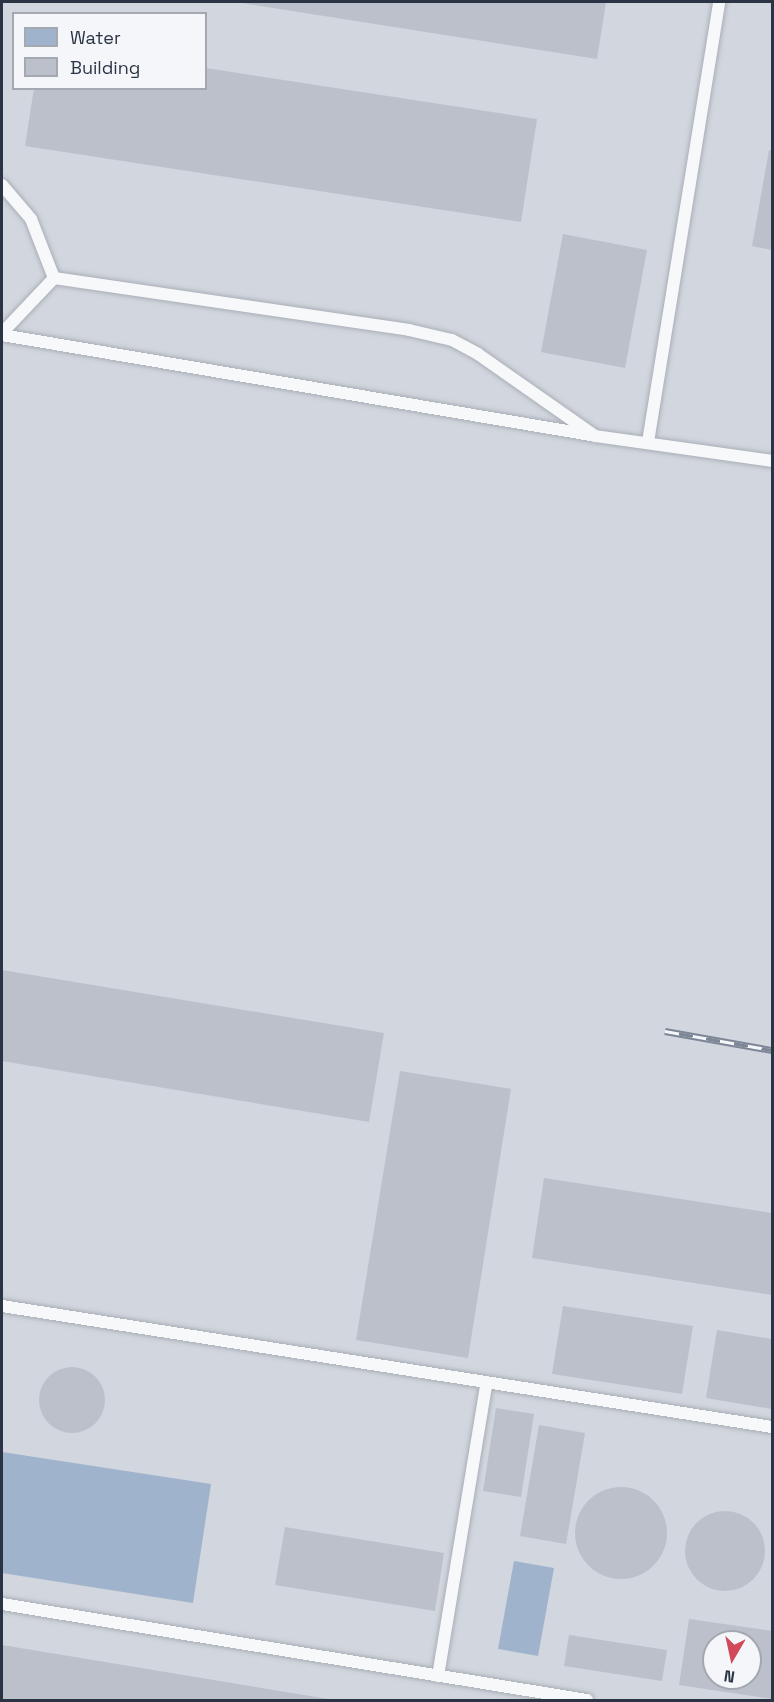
<!DOCTYPE html>
<html>
<head>
<meta charset="utf-8">
<style>
  body { margin:0 }
  #map { position:relative; width:774px; height:1702px; overflow:hidden; background:#e4e7ec; font-family:"Space Grotesk",sans-serif }
  div>[style] { position:absolute }
  .built>* { inset:0; background:#d2d6de }
  .water>* { inset:0; background:#9fb4cc }
  .building>* { inset:0; background:#bbc0ca }
  .round { border-radius:50% }
  .roads { filter:drop-shadow(0 0 2px #a9aeb7) drop-shadow(0 0 2px #a9aeb7) }
  .service>* { height:12px; margin:-6px; padding:0 6px; transform-origin:6px; border-radius:6px; background:#f7f8fa }
  .rail>* { height:7px; margin-top:-3.5px; transform-origin:0; background:repeating-linear-gradient(90deg,#f4f6f9 0 14px,#7d8696 0 28px); box-sizing:border-box; border-block:2px solid #7d8696 }
  span { translate:-50% -50%; white-space:nowrap; text-align:center; line-height:1.15; -webkit-text-stroke:6px #f4f6f9; paint-order:stroke }
  .frame { position:absolute; inset:0; border:3px solid #2b3445; pointer-events:none }
  .legend { position:absolute; left:12px; top:12px; width:195px; height:78px; box-sizing:border-box; background:#f4f6f9; border:2px solid #a4a8b1; margin:0; padding:8px 10px; list-style:none; font-size:18px; color:#2b3445 }
  .legend li { display:flex; align-items:center; gap:12px; height:30px }
  .legend b { width:30px; border:2px solid #a4a8b1 }
  .north { position:absolute; left:702px; top:1630px; width:60px; height:60px; box-sizing:border-box; background:#f4f6f9; border:2px solid #a4a8b1; border-radius:50%; rotate:189deg; font-size:16px; font-weight:700; line-height:24px; text-align:center; color:#2b3445 }
  .north::after { content:''; display:block; margin:auto; width:21px; height:27px; background:#d1495b; clip-path:polygon(50% 0,100% 100%,50% 72%,0 100%) }
</style>
</head>
<body>
<div id="map">
  <div class="built">
    <div style="clip-path:polygon(evenodd,2px 2px,772px 2px,772px 1700px,2px 1700px,2px 2px,14px 14px,206px 14px,206px 88px,14px 88px,14px 14px,2px 2px,714px 1642px,750px 1642px,750px 1678px,714px 1678px,714px 1642px)"></div>
  </div>
  <div class="water">
    <div style="clip-path:polygon(2px 1452px,211px 1484px,193px 1603px,2px 1573px)"></div>
    <div style="clip-path:polygon(514px 1561px,554px 1568px,538px 1656px,498px 1649px)"></div>
  </div>
  <div class="building">
    <div style="clip-path:polygon(235px 2px,606px 2px,597px 59px)"></div>
    <div style="clip-path:polygon(206px 68px,537px 119px,521px 222px,25px 146px,34px 88px,206px 88px)"></div>
    <div style="clip-path:polygon(769px 150px,772px 151px,772px 250px,752px 246px)"></div>
    <div style="clip-path:polygon(563px 234px,647px 250px,625px 368px,541px 352px)"></div>
    <div style="clip-path:polygon(2px 970px,384px 1033px,369px 1122px,2px 1061px)"></div>
    <div style="clip-path:polygon(400px 1071px,511px 1089px,468px 1358px,356px 1340px)"></div>
    <div style="clip-path:polygon(544px 1178px,772px 1213px,772px 1295px,532px 1258px)"></div>
    <div style="clip-path:polygon(563px 1306px,693px 1326px,682px 1394px,552px 1374px)"></div>
    <div style="clip-path:polygon(717px 1330px,772px 1339px,772px 1409px,706px 1398px)"></div>
    <div class="round" style="left:39px;top:1367px;width:66px;height:66px"></div>
    <div style="clip-path:polygon(496px 1408px,534px 1414px,521px 1497px,483px 1491px)"></div>
    <div style="clip-path:polygon(539px 1425px,585px 1433px,566px 1544px,520px 1536px)"></div>
    <div class="round" style="left:575px;top:1487px;width:92px;height:92px"></div>
    <div class="round" style="left:685px;top:1511px;width:80px;height:80px"></div>
    <div style="clip-path:polygon(285px 1527px,444px 1553px,435px 1611px,275px 1585px)"></div>
    <div style="clip-path:polygon(evenodd,689px 1619px,772px 1631px,772px 1699px,679px 1685px,689px 1619px,714px 1642px,750px 1642px,750px 1678px,714px 1678px,714px 1642px)"></div>
    <div style="clip-path:polygon(569px 1635px,667px 1650px,662px 1681px,564px 1666px)"></div>
    <div style="clip-path:polygon(2px 1645px,328px 1699px,328px 1700px,2px 1700px)"></div>
  </div>
  <div class="roads">
    <div class="service">
      <div style="left:2px;top:185px;width:45px;rotate:49.5deg"></div>
      <div style="left:31px;top:219px;width:63px;rotate:68.7deg"></div>
      <div style="left:2px;top:333px;width:76px;rotate:-46.6deg"></div>
      <div style="left:54px;top:278px;width:359px;rotate:8.3deg"></div>
      <div style="left:409px;top:330px;width:44px;rotate:13.1deg"></div>
      <div style="left:452px;top:340px;width:30px;rotate:28deg"></div>
      <div style="left:478px;top:354px;width:143px;rotate:35deg"></div>
      <div style="left:595px;top:436px;width:179px;rotate:8deg"></div>
      <div style="left:2px;top:335px;width:597px;rotate:9.64deg"></div>
      <div style="left:648px;top:442px;width:446px;rotate:-80.8deg"></div>
      <div style="left:2px;top:1306px;width:779px;rotate:8.93deg"></div>
      <div style="left:2px;top:1604px;width:593px;rotate:9.32deg"></div>
      <div style="left:438px;top:1676px;width:295px;rotate:-80.6deg"></div>
    </div>
  </div>
  <div class="rail">
    <div style="left:665px;top:1031px;width:109px;rotate:10.1deg"></div>
  </div>
  <div class="frame"></div>
  <ul class="legend">
  <li><b style="height:16px;background:#9fb4cc"></b>Water</li>
  <li><b style="height:16px;background:#bbc0ca"></b>Building</li>
  </ul>
  <div class="north">N</div>
</div>
</body>
</html>
